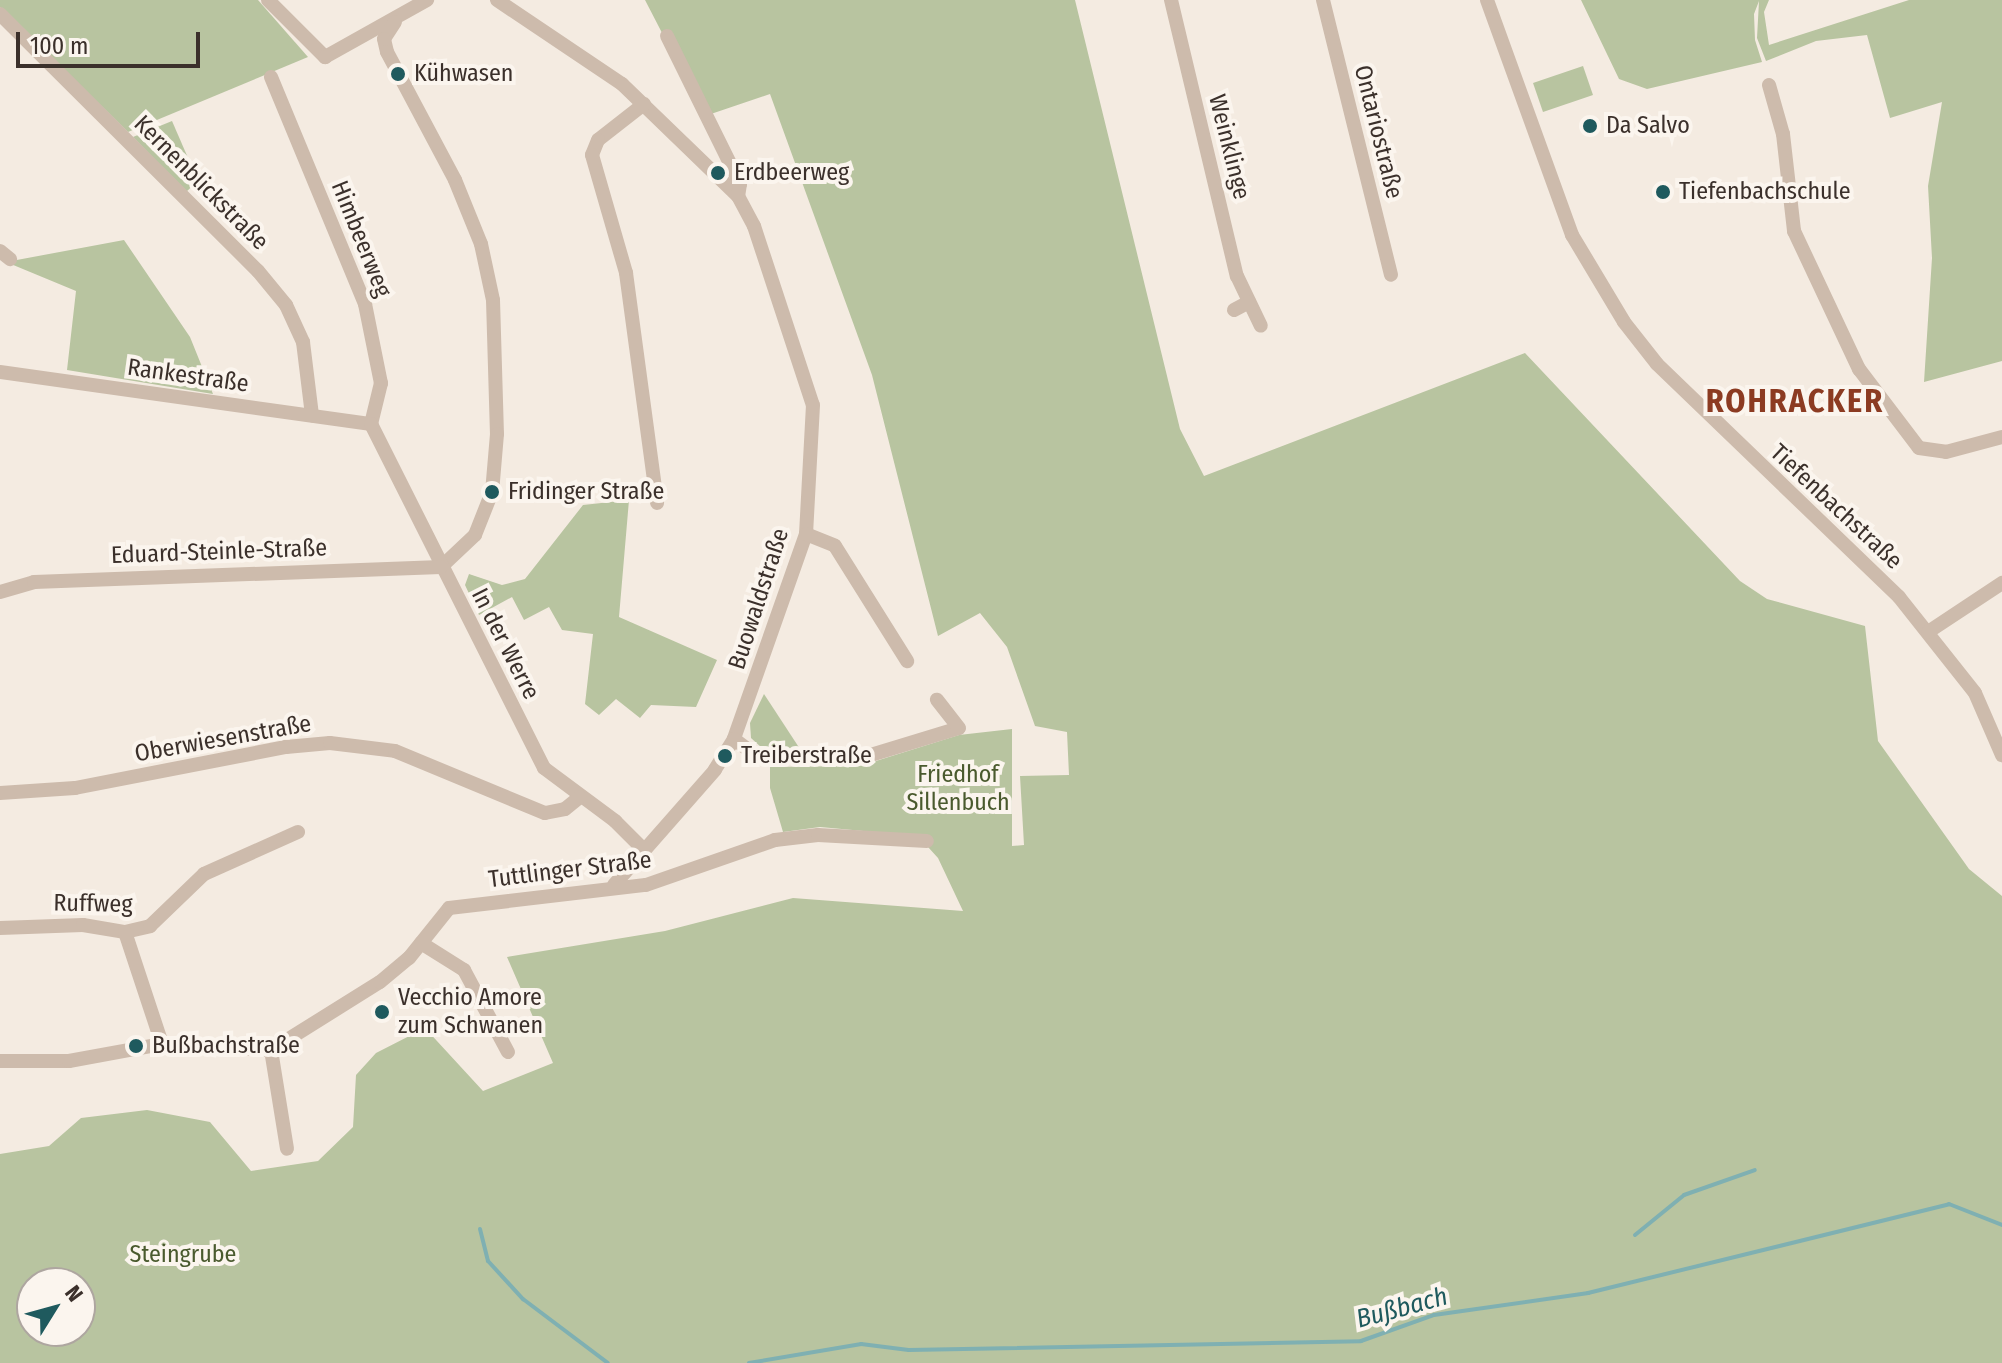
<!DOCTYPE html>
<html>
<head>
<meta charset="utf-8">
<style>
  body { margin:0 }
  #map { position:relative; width:2002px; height:1363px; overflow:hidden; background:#f4ebe1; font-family:"Fira Sans Condensed",sans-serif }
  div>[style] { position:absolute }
  .green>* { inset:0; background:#b8c4a0 }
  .stream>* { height:4px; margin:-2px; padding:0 2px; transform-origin:2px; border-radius:2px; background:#7fb0b2 }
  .street>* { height:14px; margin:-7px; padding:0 7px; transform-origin:7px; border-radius:7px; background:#cdbbac }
  .dots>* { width:22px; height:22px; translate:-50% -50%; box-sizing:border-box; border:4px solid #fbf5ee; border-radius:50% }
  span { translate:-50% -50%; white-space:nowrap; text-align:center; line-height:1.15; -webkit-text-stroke:8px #fbf5ee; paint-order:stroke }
  .poi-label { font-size:24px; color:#3b302b }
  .left { translate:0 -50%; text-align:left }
  .street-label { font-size:24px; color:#3b302b }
  .park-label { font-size:24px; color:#4a5a2e }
  .water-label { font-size:26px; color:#1f5a5e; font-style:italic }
  .district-label { font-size:32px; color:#8c3b22; font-weight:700; letter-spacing:2px }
  .north { position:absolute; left:16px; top:1267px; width:80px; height:80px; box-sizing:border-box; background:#fbf5ee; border:2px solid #aea6a0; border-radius:50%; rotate:53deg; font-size:22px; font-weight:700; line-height:32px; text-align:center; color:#3b302b }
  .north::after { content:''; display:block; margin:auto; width:28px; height:36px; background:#1f5a5e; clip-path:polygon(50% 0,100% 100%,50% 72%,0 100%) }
  .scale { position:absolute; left:16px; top:32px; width:184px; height:36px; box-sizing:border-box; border:4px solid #3b302b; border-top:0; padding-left:10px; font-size:24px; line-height:28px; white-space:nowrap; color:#3b302b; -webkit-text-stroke:6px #fbf5ee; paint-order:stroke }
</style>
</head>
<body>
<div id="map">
  <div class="green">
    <div style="clip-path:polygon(0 0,258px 0,308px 57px,128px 132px,0 7px)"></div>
    <div style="clip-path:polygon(evenodd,645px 0,1075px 0,1180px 429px,1204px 476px,1525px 353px,1740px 581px,1767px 599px,1865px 626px,1878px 741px,1969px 869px,2002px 896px,2002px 1363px,0 1363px,0 1154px,49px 1146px,81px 1118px,147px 1110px,210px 1122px,251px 1171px,318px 1161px,353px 1127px,356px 1075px,376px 1053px,425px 1028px,483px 1091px,553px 1063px,507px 957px,665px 931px,793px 898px,963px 911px,938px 858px,918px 836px,820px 827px,783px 832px,770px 788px,770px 767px,860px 766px,959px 735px,1012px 729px,1012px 846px,1024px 845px,1020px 776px,1069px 775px,1067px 732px,1035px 726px,1007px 647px,980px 613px,938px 636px,872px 375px,770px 94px,705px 116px,645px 0,32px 1283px,80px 1283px,80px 1331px,32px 1331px,32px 1283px)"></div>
    <div style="clip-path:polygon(1581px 0,1769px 0,1764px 12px,1769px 45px,1909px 0,2002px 0,2002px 361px,1924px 382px,1932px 258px,1928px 186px,1942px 102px,1890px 118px,1867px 35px,1816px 41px,1766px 61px,1757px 38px,1759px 1px,1754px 14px,1755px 40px,1762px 62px,1647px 89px,1619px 79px)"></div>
    <div style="clip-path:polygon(1583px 66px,1593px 95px,1543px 112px,1533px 83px)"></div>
    <div style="clip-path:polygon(172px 121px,198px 181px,186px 192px,133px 137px)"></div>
    <div style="clip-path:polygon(124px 240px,190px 337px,213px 394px,67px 370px,76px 291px,6px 262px)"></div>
    <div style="clip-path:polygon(629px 500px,619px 617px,717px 660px,696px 707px,651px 705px,640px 718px,616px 699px,599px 715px,585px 704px,593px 634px,562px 630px,549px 607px,524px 620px,512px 597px,479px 615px,465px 585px,469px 574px,502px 585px,525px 579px,583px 505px)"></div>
    <div style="clip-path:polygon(764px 694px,800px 749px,762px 748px,751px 738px,750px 723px)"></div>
  </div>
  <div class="stream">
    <div style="left:480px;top:1229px;width:33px;rotate:76deg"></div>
    <div style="left:488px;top:1261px;width:52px;rotate:47.4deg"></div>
    <div style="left:523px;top:1299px;width:106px;rotate:37deg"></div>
    <div style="left:1635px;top:1235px;width:63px;rotate:-39.2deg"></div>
    <div style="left:1684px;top:1195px;width:75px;rotate:-19.4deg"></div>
    <div style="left:749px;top:1363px;width:114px;rotate:-9.6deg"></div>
    <div style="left:861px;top:1344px;width:48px;rotate:7.1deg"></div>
    <div style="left:909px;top:1350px;width:452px;rotate:-1.1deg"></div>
    <div style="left:1361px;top:1341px;width:77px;rotate:-19.6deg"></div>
    <div style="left:1434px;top:1315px;width:156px;rotate:-8.1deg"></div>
    <div style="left:1588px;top:1293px;width:372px;rotate:-13.8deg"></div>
    <div style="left:1949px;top:1204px;width:57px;rotate:21.6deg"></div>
  </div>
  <div class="street">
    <div style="left:268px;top:0;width:81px;rotate:45deg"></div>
    <div style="left:325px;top:57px;width:117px;rotate:-29.2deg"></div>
    <div style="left:497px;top:0;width:151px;rotate:33.9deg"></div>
    <div style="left:622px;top:84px;width:161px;rotate:44deg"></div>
    <div style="left:738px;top:196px;width:34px;rotate:62deg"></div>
    <div style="left:754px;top:226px;width:188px;rotate:71.8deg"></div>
    <div style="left:813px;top:405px;width:129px;rotate:93.1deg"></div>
    <div style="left:806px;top:534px;width:217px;rotate:109.4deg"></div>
    <div style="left:734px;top:739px;width:36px;rotate:122deg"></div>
    <div style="left:715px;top:770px;width:153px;rotate:131.3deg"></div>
    <div style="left:1171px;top:0;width:284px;rotate:76.6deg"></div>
    <div style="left:1237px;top:276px;width:55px;rotate:64.4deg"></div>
    <div style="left:1323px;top:0;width:283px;rotate:76.1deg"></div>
    <div style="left:1487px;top:0;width:250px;rotate:70.1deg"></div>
    <div style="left:1572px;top:235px;width:101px;rotate:59.1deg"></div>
    <div style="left:1624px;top:322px;width:53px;rotate:51.8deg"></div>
    <div style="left:1657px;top:364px;width:336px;rotate:43.9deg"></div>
    <div style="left:1899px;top:597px;width:122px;rotate:51.6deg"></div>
    <div style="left:1975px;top:693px;width:68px;rotate:66.5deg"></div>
    <div style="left:0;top:14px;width:364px;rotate:44.9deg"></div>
    <div style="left:258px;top:271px;width:44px;rotate:50.5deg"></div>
    <div style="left:286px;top:305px;width:41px;rotate:65.3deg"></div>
    <div style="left:303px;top:342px;width:74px;rotate:83deg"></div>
    <div style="left:395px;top:22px;width:20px;rotate:123deg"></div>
    <div style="left:384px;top:39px;width:13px;rotate:77deg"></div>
    <div style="left:387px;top:52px;width:145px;rotate:62deg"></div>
    <div style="left:455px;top:180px;width:69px;rotate:67.9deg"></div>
    <div style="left:481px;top:244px;width:57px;rotate:77.9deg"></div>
    <div style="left:493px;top:300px;width:134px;rotate:88.3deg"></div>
    <div style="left:497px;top:434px;width:58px;rotate:94.9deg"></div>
    <div style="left:492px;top:492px;width:46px;rotate:111.6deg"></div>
    <div style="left:475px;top:535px;width:47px;rotate:136.7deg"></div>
    <div style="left:667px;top:36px;width:165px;rotate:63.7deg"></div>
    <div style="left:740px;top:184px;width:12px;rotate:99deg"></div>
    <div style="left:271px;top:77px;width:246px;rotate:67.5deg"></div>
    <div style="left:365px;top:304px;width:81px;rotate:78.6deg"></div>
    <div style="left:381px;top:383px;width:42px;rotate:103.7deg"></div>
    <div style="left:1769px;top:85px;width:51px;rotate:74.1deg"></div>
    <div style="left:1783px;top:134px;width:98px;rotate:83.5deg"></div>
    <div style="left:1794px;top:231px;width:153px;rotate:64.8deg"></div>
    <div style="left:1859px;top:369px;width:99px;rotate:52.8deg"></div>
    <div style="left:1919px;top:448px;width:27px;rotate:8deg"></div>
    <div style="left:1946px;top:452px;width:58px;rotate:-15deg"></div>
    <div style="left:644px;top:104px;width:58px;rotate:142deg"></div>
    <div style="left:598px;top:140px;width:16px;rotate:112deg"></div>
    <div style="left:592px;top:155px;width:123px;rotate:73.9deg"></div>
    <div style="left:626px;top:273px;width:232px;rotate:82.3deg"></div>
    <div style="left:0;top:251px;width:13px;rotate:39deg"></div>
    <div style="left:1234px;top:310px;width:17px;rotate:-28deg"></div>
    <div style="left:0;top:372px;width:375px;rotate:8deg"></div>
    <div style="left:371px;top:424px;width:385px;rotate:63.3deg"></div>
    <div style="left:544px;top:768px;width:89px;rotate:36.7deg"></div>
    <div style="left:615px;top:821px;width:40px;rotate:45deg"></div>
    <div style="left:806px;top:534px;width:31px;rotate:22deg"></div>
    <div style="left:835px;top:546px;width:136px;rotate:57.9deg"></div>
    <div style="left:0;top:592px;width:35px;rotate:-16deg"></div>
    <div style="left:34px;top:582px;width:407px;rotate:-2.1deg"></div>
    <div style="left:1928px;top:632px;width:89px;rotate:-33.5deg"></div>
    <div style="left:734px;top:739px;width:30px;rotate:37deg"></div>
    <div style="left:758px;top:757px;width:103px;rotate:0.6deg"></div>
    <div style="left:861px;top:758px;width:102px;rotate:-17deg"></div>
    <div style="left:959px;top:728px;width:36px;rotate:-128deg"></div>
    <div style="left:0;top:793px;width:75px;rotate:-3.8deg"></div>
    <div style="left:75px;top:788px;width:215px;rotate:-11deg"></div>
    <div style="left:286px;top:747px;width:44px;rotate:-5.2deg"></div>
    <div style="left:330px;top:743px;width:65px;rotate:7deg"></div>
    <div style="left:395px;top:751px;width:162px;rotate:22.5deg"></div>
    <div style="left:545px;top:813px;width:20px;rotate:-11deg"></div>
    <div style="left:565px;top:809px;width:19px;rotate:-39deg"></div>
    <div style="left:0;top:928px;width:83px;rotate:-2.1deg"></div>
    <div style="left:83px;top:925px;width:43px;rotate:9.5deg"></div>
    <div style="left:125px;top:932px;width:26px;rotate:-13deg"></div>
    <div style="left:150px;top:926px;width:75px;rotate:-43.9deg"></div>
    <div style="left:204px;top:874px;width:103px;rotate:-24.1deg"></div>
    <div style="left:125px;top:932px;width:118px;rotate:71.7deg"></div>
    <div style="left:421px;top:943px;width:51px;rotate:32.1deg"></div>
    <div style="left:464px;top:970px;width:93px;rotate:61.8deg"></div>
    <div style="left:271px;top:1050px;width:100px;rotate:80.8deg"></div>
    <div style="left:0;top:1061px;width:69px"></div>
    <div style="left:69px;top:1061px;width:95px;rotate:-10.4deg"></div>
    <div style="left:162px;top:1044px;width:109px;rotate:3.2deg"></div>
    <div style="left:271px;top:1050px;width:128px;rotate:-32deg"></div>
    <div style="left:380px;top:982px;width:38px;rotate:-40deg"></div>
    <div style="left:409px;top:958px;width:64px;rotate:-51.3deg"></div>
    <div style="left:449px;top:908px;width:198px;rotate:-6.7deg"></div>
    <div style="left:646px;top:885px;width:137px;rotate:-19.2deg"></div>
    <div style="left:775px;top:840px;width:43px;rotate:-6.6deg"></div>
    <div style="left:818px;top:835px;width:109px;rotate:3.2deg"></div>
  </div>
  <div class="dots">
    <div style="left:398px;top:74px;background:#1f5a5e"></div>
    <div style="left:1590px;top:126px;background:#1f5a5e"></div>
    <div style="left:718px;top:173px;background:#1f5a5e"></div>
    <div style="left:1663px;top:192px;background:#1f5a5e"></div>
    <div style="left:492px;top:492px;background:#1f5a5e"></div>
    <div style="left:725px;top:756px;background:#1f5a5e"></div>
    <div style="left:382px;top:1012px;background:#1f5a5e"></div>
    <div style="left:136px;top:1046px;background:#1f5a5e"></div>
  </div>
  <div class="poi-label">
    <span class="left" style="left:414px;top:74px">Kühwasen</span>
    <span class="left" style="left:1606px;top:126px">Da Salvo</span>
    <span class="left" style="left:734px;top:173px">Erdbeerweg</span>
    <span class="left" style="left:1679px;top:192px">Tiefenbachschule</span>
    <span class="left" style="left:508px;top:492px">Fridinger Straße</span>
    <span class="left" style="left:741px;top:756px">Treiberstraße</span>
    <span class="left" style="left:398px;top:1012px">Vecchio Amore<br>zum Schwanen</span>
    <span class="left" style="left:152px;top:1046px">Bußbachstraße</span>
  </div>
  <div class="street-label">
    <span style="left:1378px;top:132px;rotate:76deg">Ontariostraße</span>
    <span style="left:1229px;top:147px;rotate:76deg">Weinklinge</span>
    <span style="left:201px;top:183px;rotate:45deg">Kernenblickstraße</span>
    <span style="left:361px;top:239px;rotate:68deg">Himbeerweg</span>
    <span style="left:188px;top:376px;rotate:8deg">Rankestraße</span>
    <span style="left:1836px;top:507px;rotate:43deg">Tiefenbachstraße</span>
    <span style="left:219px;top:552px;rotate:-2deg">Eduard-Steinle-Straße</span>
    <span style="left:759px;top:599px;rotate:-72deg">Buowaldstraße</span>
    <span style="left:505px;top:644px;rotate:63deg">In der Werre</span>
    <span style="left:223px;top:739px;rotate:-10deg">Oberwiesenstraße</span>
    <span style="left:570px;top:870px;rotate:-7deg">Tuttlinger Straße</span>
    <span style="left:93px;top:904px;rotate:1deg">Ruffweg</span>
  </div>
  <div class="park-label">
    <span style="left:958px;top:789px">Friedhof<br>Sillenbuch</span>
    <span style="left:183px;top:1255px">Steingrube</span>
  </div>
  <div class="water-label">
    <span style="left:1402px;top:1308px;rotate:-15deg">Bußbach</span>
  </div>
  <div class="district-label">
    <span style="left:1795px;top:401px">ROHRACKER</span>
  </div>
  <div class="north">N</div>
  <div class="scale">100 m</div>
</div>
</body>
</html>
